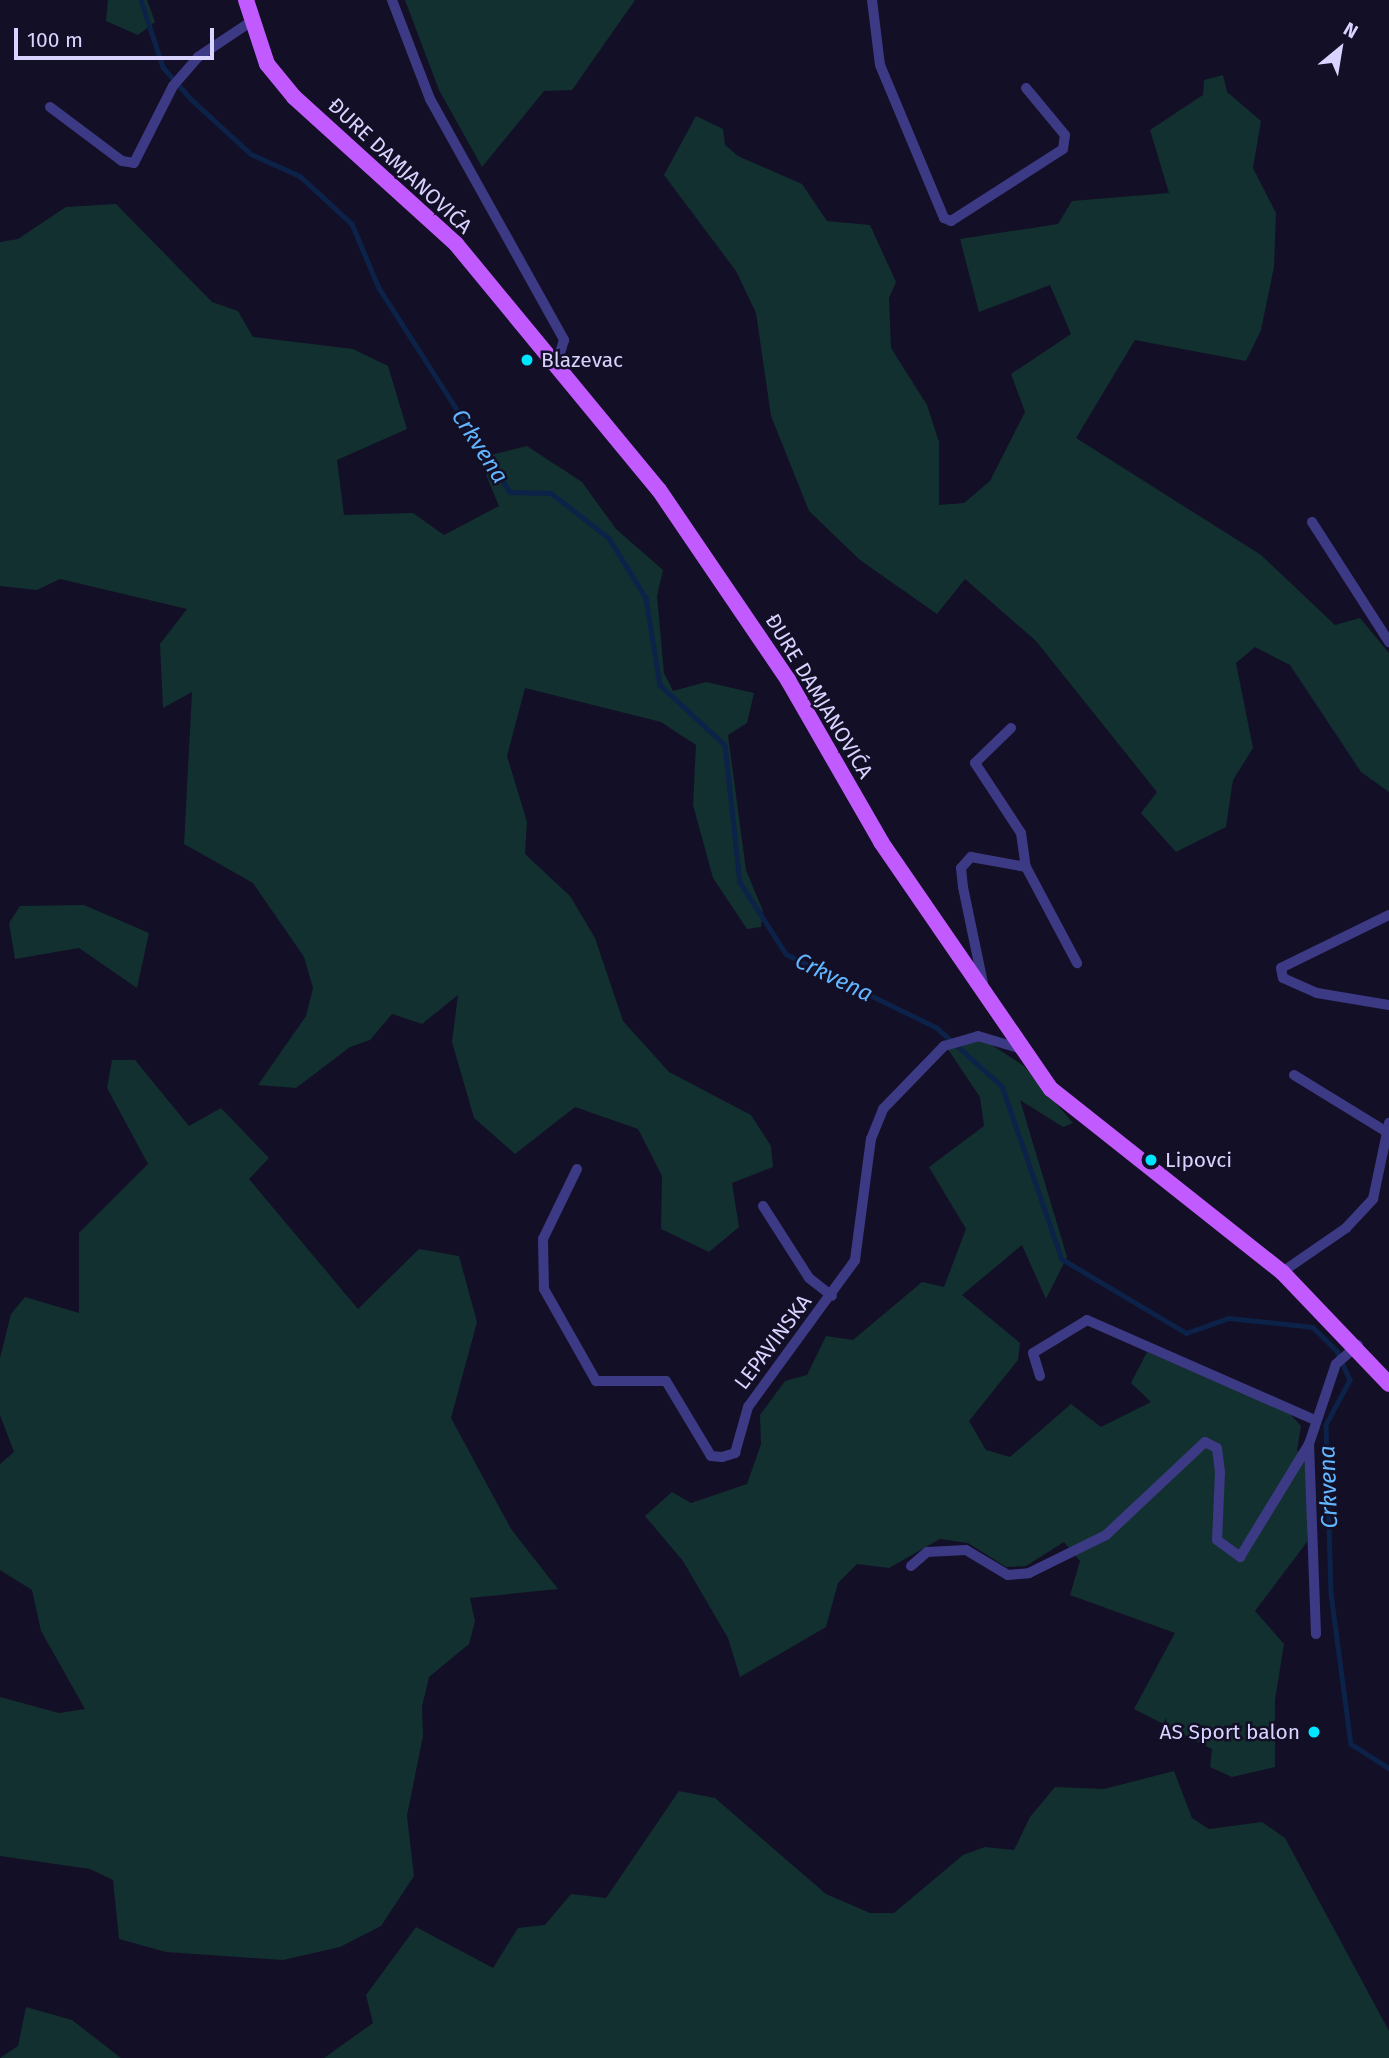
<!DOCTYPE html>
<html>
<head>
<meta charset="utf-8">
<style>
  body { margin:0 }
  #map { position:relative; width:1389px; height:2058px; overflow:hidden; background:#130f26; font-family:"Fira Sans",sans-serif }
  div>[style] { position:absolute }
  .green>* { inset:0; background:#12302f }
  .stream>* { height:4.5px; margin:-2.25px; padding:0 2.25px; transform-origin:2.25px; border-radius:2.25px; background:#0c2248 }
  .street>* { height:10px; margin:-5px; padding:0 5px; transform-origin:5px; border-radius:5px; background:#3d3a85 }
  .primary>* { height:16px; margin:-8px; padding:0 8px; transform-origin:8px; border-radius:8px; background:#c25bff }
  .dots>* { width:19px; height:19px; translate:-50% -50%; box-sizing:border-box; border:4px solid #130f26; border-radius:50% }
  span { translate:-50% -50%; white-space:nowrap; text-align:center; line-height:1.15; -webkit-text-stroke:5px #130f26; paint-order:stroke }
  .street-label { font-size:21px; color:#d9d4ff }
  .poi-label { font-size:21px; color:#d9d4ff }
  .left { translate:0 -50%; text-align:left }
  .right { translate:-100% -50%; text-align:right }
  .water-label { font-size:23px; color:#62b6ff; font-style:italic }
  .north { position:absolute; left:1305px; top:14px; width:70px; height:70px; -webkit-text-stroke:5px #130f26; paint-order:stroke; rotate:30deg; font-size:19px; font-weight:700; line-height:28px; text-align:center; color:#d9d4ff }
  .north::after { content:''; display:block; margin:auto; width:24px; height:32px; background:#d9d4ff; clip-path:polygon(50% 0,100% 100%,50% 72%,0 100%) }
  .scale { position:absolute; left:14px; top:28px; width:200px; height:32px; box-sizing:border-box; border:4px solid #d9d4ff; border-top:0; padding-left:9px; font-size:21px; line-height:24px; white-space:nowrap; color:#d9d4ff; -webkit-text-stroke:5px #130f26; paint-order:stroke }
</style>
</head>
<body>
<div id="map">
  <div class="green">
    <div style="clip-path:polygon(108px 0,147px 0,155px 22px,138px 35px,106px 21px)"></div>
    <div style="clip-path:polygon(405px 0,635px 0,572px 90px,544px 91px,482px 167px,439px 90px)"></div>
    <div style="clip-path:polygon(1223px 75px,1227px 92px,1261px 121px,1253px 168px,1276px 213px,1274px 267px,1261px 330px,1246px 361px,1135px 340px,1076px 438px,1261px 555px,1335px 625px,1360px 618px,1389px 653px,1389px 792px,1361px 772px,1290px 665px,1255px 647px,1236px 663px,1253px 748px,1233px 780px,1226px 827px,1176px 852px,1141px 813px,1157px 792px,1036px 641px,965px 579px,937px 614px,860px 560px,809px 511px,771px 416px,756px 313px,736px 271px,664px 175px,696px 116px,723px 129px,725px 145px,738px 156px,802px 184px,827px 221px,870px 225px,896px 282px,889px 298px,891px 348px,927px 405px,939px 442px,939px 505px,964px 503px,990px 481px,1025px 412px,1011px 374px,1071px 334px,1050px 285px,979px 312px,960px 239px,1058px 224px,1072px 201px,1169px 193px,1150px 130px,1203px 95px,1204px 80px)"></div>
    <div style="clip-path:polygon(116px 204px,212px 302px,238px 311px,253px 337px,353px 349px,388px 366px,407px 429px,337px 460px,344px 515px,413px 513px,444px 535px,499px 506px,479px 458px,527px 446px,582px 482px,616px 529px,663px 570px,657px 596px,664px 673px,673px 691px,706px 682px,754px 693px,747px 723px,728px 735px,746px 870px,763px 911px,761px 927px,747px 929px,713px 878px,693px 805px,696px 745px,661px 722px,525px 688px,507px 756px,527px 822px,525px 854px,570px 896px,595px 938px,623px 1021px,669px 1072px,751px 1115px,771px 1146px,773px 1167px,732px 1183px,739px 1227px,709px 1252px,661px 1229px,662px 1176px,638px 1129px,575px 1107px,515px 1154px,474px 1118px,452px 1042px,458px 995px,422px 1024px,392px 1014px,370px 1040px,350px 1047px,296px 1088px,258px 1085px,306px 1016px,313px 988px,304px 957px,253px 883px,184px 844px,192px 692px,163px 708px,160px 644px,187px 609px,60px 579px,37px 590px,0 586px,0 242px,18px 239px,66px 207px)"></div>
    <div style="clip-path:polygon(84px 905px,149px 933px,137px 988px,79px 948px,15px 959px,9px 923px,20px 906px)"></div>
    <div style="clip-path:polygon(984px 1040px,1024px 1066px,1073px 1123px,1063px 1127px,1020px 1100px,1067px 1257px,1046px 1299px,1022px 1245px,962px 1295px,1020px 1343px,1018px 1360px,969px 1421px,986px 1450px,1010px 1457px,1071px 1404px,1101px 1427px,1151px 1402px,1131px 1383px,1147px 1352px,1289px 1413px,1301px 1426px,1297px 1450px,1308px 1461px,1307px 1542px,1255px 1611px,1284px 1644px,1275px 1700px,1275px 1767px,1232px 1777px,1210px 1767px,1212px 1749px,1134px 1709px,1175px 1633px,1070px 1595px,1080px 1561px,1064px 1542px,1026px 1566px,1006px 1567px,968px 1543px,940px 1539px,889px 1568px,857px 1564px,838px 1583px,826px 1627px,740px 1677px,728px 1638px,683px 1561px,645px 1516px,672px 1492px,691px 1503px,747px 1484px,761px 1444px,760px 1415px,785px 1381px,807px 1375px,826px 1336px,853px 1340px,922px 1282px,944px 1287px,966px 1229px,929px 1167px,984px 1126px,980px 1097px,947px 1048px)"></div>
    <div style="clip-path:polygon(112px 1060px,135px 1060px,189px 1126px,221px 1108px,269px 1158px,249px 1179px,358px 1309px,419px 1249px,459px 1256px,477px 1322px,451px 1418px,511px 1529px,558px 1589px,470px 1598px,475px 1621px,469px 1644px,429px 1677px,422px 1707px,423px 1736px,407px 1816px,414px 1876px,381px 1926px,340px 1947px,283px 1960px,166px 1952px,119px 1939px,113px 1880px,90px 1869px,0 1856px,0 1697px,59px 1713px,85px 1709px,41px 1631px,32px 1590px,0 1570px,0 1464px,14px 1452px,0 1415px,0 1358px,11px 1314px,25px 1297px,79px 1313px,79px 1233px,148px 1164px,107px 1088px)"></div>
    <div style="clip-path:polygon(1174px 1771px,1192px 1818px,1209px 1829px,1262px 1822px,1285px 1838px,1389px 2031px,1389px 2058px,324px 2058px,373px 2023px,366px 1995px,416px 1927px,493px 1968px,518px 1928px,545px 1925px,571px 1894px,606px 1898px,679px 1791px,715px 1798px,826px 1894px,870px 1913px,894px 1913px,963px 1855px,985px 1847px,1014px 1850px,1030px 1817px,1055px 1787px,1104px 1789px)"></div>
    <div style="clip-path:polygon(26px 2007px,72px 2020px,121px 2058px,0 2058px,18px 2046px)"></div>
  </div>
  <div class="stream">
    <div style="left:141px;top:0;width:71px;rotate:71.8deg"></div>
    <div style="left:163px;top:67px;width:43px;rotate:48.8deg"></div>
    <div style="left:191px;top:99px;width:81px;rotate:42.5deg"></div>
    <div style="left:251px;top:154px;width:54px;rotate:24.2deg"></div>
    <div style="left:300px;top:176px;width:71px;rotate:42.7deg"></div>
    <div style="left:352px;top:224px;width:69px;rotate:67.1deg"></div>
    <div style="left:379px;top:288px;width:242px;rotate:57.3deg"></div>
    <div style="left:510px;top:492px;width:41px;rotate:1.4deg"></div>
    <div style="left:551px;top:493px;width:73px;rotate:37.8deg"></div>
    <div style="left:609px;top:538px;width:70px;rotate:58.3deg"></div>
    <div style="left:646px;top:598px;width:88px;rotate:80.9deg"></div>
    <div style="left:660px;top:685px;width:88px;rotate:42.7deg"></div>
    <div style="left:725px;top:745px;width:138px;rotate:83.8deg"></div>
    <div style="left:740px;top:882px;width:85px;rotate:57.4deg"></div>
    <div style="left:786px;top:954px;width:167px;rotate:26deg"></div>
    <div style="left:936px;top:1027px;width:89px;rotate:41.8deg"></div>
    <div style="left:1002px;top:1086px;width:183px;rotate:70.9deg"></div>
    <div style="left:1062px;top:1259px;width:144px;rotate:30.8deg"></div>
    <div style="left:1186px;top:1333px;width:46px;rotate:-19.2deg"></div>
    <div style="left:1229px;top:1318px;width:84px;rotate:6.1deg"></div>
    <div style="left:1313px;top:1327px;width:34px;rotate:45deg"></div>
    <div style="left:1337px;top:1351px;width:32px;rotate:66deg"></div>
    <div style="left:1350px;top:1380px;width:51px;rotate:118.1deg"></div>
    <div style="left:1326px;top:1425px;width:168px;rotate:88.3deg"></div>
    <div style="left:1331px;top:1593px;width:152px;rotate:82.5deg"></div>
    <div style="left:1351px;top:1744px;width:45px;rotate:32.3deg"></div>
  </div>
  <div class="street">
    <div style="left:392px;top:0;width:106px;rotate:69deg"></div>
    <div style="left:430px;top:99px;width:276px;rotate:60.9deg"></div>
    <div style="left:564px;top:340px;width:27px;rotate:107deg"></div>
    <div style="left:872px;top:0;width:65px;rotate:83deg"></div>
    <div style="left:880px;top:65px;width:166px;rotate:67.3deg"></div>
    <div style="left:944px;top:218px;width:8px;rotate:23deg"></div>
    <div style="left:951px;top:221px;width:133px;rotate:-32.7deg"></div>
    <div style="left:1063px;top:149px;width:14px;rotate:-82deg"></div>
    <div style="left:1065px;top:135px;width:61px;rotate:-129.7deg"></div>
    <div style="left:50px;top:107px;width:90px;rotate:36.9deg"></div>
    <div style="left:122px;top:161px;width:12px;rotate:9deg"></div>
    <div style="left:134px;top:163px;width:86px;rotate:-63.1deg"></div>
    <div style="left:173px;top:86px;width:38px;rotate:-49deg"></div>
    <div style="left:198px;top:57px;width:61px;rotate:-33.7deg"></div>
    <div style="left:1312px;top:522px;width:143px;rotate:57.3deg"></div>
    <div style="left:1011px;top:728px;width:50px;rotate:135.8deg"></div>
    <div style="left:975px;top:763px;width:84px;rotate:56.7deg"></div>
    <div style="left:1021px;top:833px;width:34px;rotate:82deg"></div>
    <div style="left:1389px;top:915px;width:120px;rotate:153.9deg"></div>
    <div style="left:1281px;top:968px;width:10px;rotate:79deg"></div>
    <div style="left:1283px;top:978px;width:37px;rotate:24deg"></div>
    <div style="left:1317px;top:993px;width:73px;rotate:9.5deg"></div>
    <div style="left:983px;top:983px;width:98px;rotate:-101.8deg"></div>
    <div style="left:963px;top:887px;width:19px;rotate:-96deg"></div>
    <div style="left:961px;top:868px;width:15px;rotate:-48deg"></div>
    <div style="left:971px;top:857px;width:56px;rotate:10.3deg"></div>
    <div style="left:1026px;top:867px;width:109px;rotate:62deg"></div>
    <div style="left:1294px;top:1075px;width:107px;rotate:31.6deg"></div>
    <div style="left:577px;top:1169px;width:78px;rotate:115.9deg"></div>
    <div style="left:543px;top:1239px;width:50px;rotate:88.9deg"></div>
    <div style="left:544px;top:1289px;width:106px;rotate:60.5deg"></div>
    <div style="left:596px;top:1381px;width:70px"></div>
    <div style="left:666px;top:1381px;width:87px;rotate:59deg"></div>
    <div style="left:711px;top:1456px;width:11px;rotate:5deg"></div>
    <div style="left:722px;top:1457px;width:14px;rotate:-17deg"></div>
    <div style="left:735px;top:1453px;width:48px;rotate:-74.2deg"></div>
    <div style="left:748px;top:1407px;width:182px;rotate:-53.9deg"></div>
    <div style="left:855px;top:1260px;width:122px;rotate:-82.5deg"></div>
    <div style="left:871px;top:1139px;width:32px;rotate:-68deg"></div>
    <div style="left:883px;top:1109px;width:88px;rotate:-45.9deg"></div>
    <div style="left:944px;top:1046px;width:35px;rotate:-16deg"></div>
    <div style="left:978px;top:1036px;width:46px;rotate:16.5deg"></div>
    <div style="left:763px;top:1206px;width:85px;rotate:57.4deg"></div>
    <div style="left:809px;top:1278px;width:29px;rotate:38deg"></div>
    <div style="left:1282px;top:1272px;width:78px;rotate:-34.5deg"></div>
    <div style="left:1346px;top:1228px;width:40px;rotate:-47deg"></div>
    <div style="left:1373px;top:1199px;width:78px;rotate:-78.1deg"></div>
    <div style="left:1040px;top:1376px;width:24px;rotate:-107deg"></div>
    <div style="left:1033px;top:1353px;width:63px;rotate:-31.4deg"></div>
    <div style="left:1087px;top:1320px;width:247px;rotate:23.7deg"></div>
    <div style="left:911px;top:1566px;width:21px;rotate:-41deg"></div>
    <div style="left:927px;top:1552px;width:39px;rotate:-3deg"></div>
    <div style="left:966px;top:1550px;width:49px;rotate:30.8deg"></div>
    <div style="left:1008px;top:1575px;width:21px;rotate:-5deg"></div>
    <div style="left:1029px;top:1573px;width:86px;rotate:-26.3deg"></div>
    <div style="left:1106px;top:1535px;width:136px;rotate:-43.2deg"></div>
    <div style="left:1205px;top:1442px;width:13px;rotate:27deg"></div>
    <div style="left:1217px;top:1448px;width:24px;rotate:83deg"></div>
    <div style="left:1220px;top:1472px;width:68px;rotate:92.5deg"></div>
    <div style="left:1217px;top:1540px;width:29px;rotate:36deg"></div>
    <div style="left:1240px;top:1557px;width:132px;rotate:-58.6deg"></div>
    <div style="left:1316px;top:1634px;width:190px;rotate:-92.1deg"></div>
    <div style="left:1309px;top:1444px;width:84px;rotate:-71.4deg"></div>
    <div style="left:1336px;top:1364px;width:29px;rotate:-41deg"></div>
  </div>
  <div class="primary">
    <div style="left:246px;top:0;width:67px;rotate:71.8deg"></div>
    <div style="left:267px;top:64px;width:43px;rotate:50.7deg"></div>
    <div style="left:294px;top:97px;width:219px;rotate:42.2deg"></div>
    <div style="left:456px;top:244px;width:319px;rotate:50.5deg"></div>
    <div style="left:659px;top:490px;width:230px;rotate:55.8deg"></div>
    <div style="left:788px;top:680px;width:187px;rotate:60.1deg"></div>
    <div style="left:881px;top:842px;width:300px;rotate:55.5deg"></div>
    <div style="left:1051px;top:1089px;width:295px;rotate:38.4deg"></div>
    <div style="left:1282px;top:1272px;width:155px;rotate:46.3deg"></div>
  </div>
  <div class="dots">
    <div style="left:527px;top:360px;background:#00e5ff"></div>
    <div style="left:1151px;top:1160px;background:#00e5ff"></div>
    <div style="left:1314px;top:1732px;background:#00e5ff"></div>
  </div>
  <div class="street-label">
    <span style="left:400px;top:166px;rotate:43deg">ĐURE DAMJANOVIĆA</span>
    <span style="left:819px;top:696px;rotate:59deg">ĐURE DAMJANOVIĆA</span>
    <span style="left:773px;top:1342px;rotate:-53deg">LEPAVINSKA</span>
  </div>
  <div class="poi-label">
    <span class="left" style="left:541px;top:360px">Blazevac</span>
    <span class="left" style="left:1165px;top:1160px">Lipovci</span>
    <span class="right" style="left:1300px;top:1732px">AS Sport balon</span>
  </div>
  <div class="water-label">
    <span style="left:480px;top:446px;rotate:57deg">Crkvena</span>
    <span style="left:834px;top:977px;rotate:26deg">Crkvena</span>
    <span style="left:1328px;top:1487px;rotate:-92deg">Crkvena</span>
  </div>
  <div class="north">N</div>
  <div class="scale">100 m</div>
</div>
</body>
</html>
